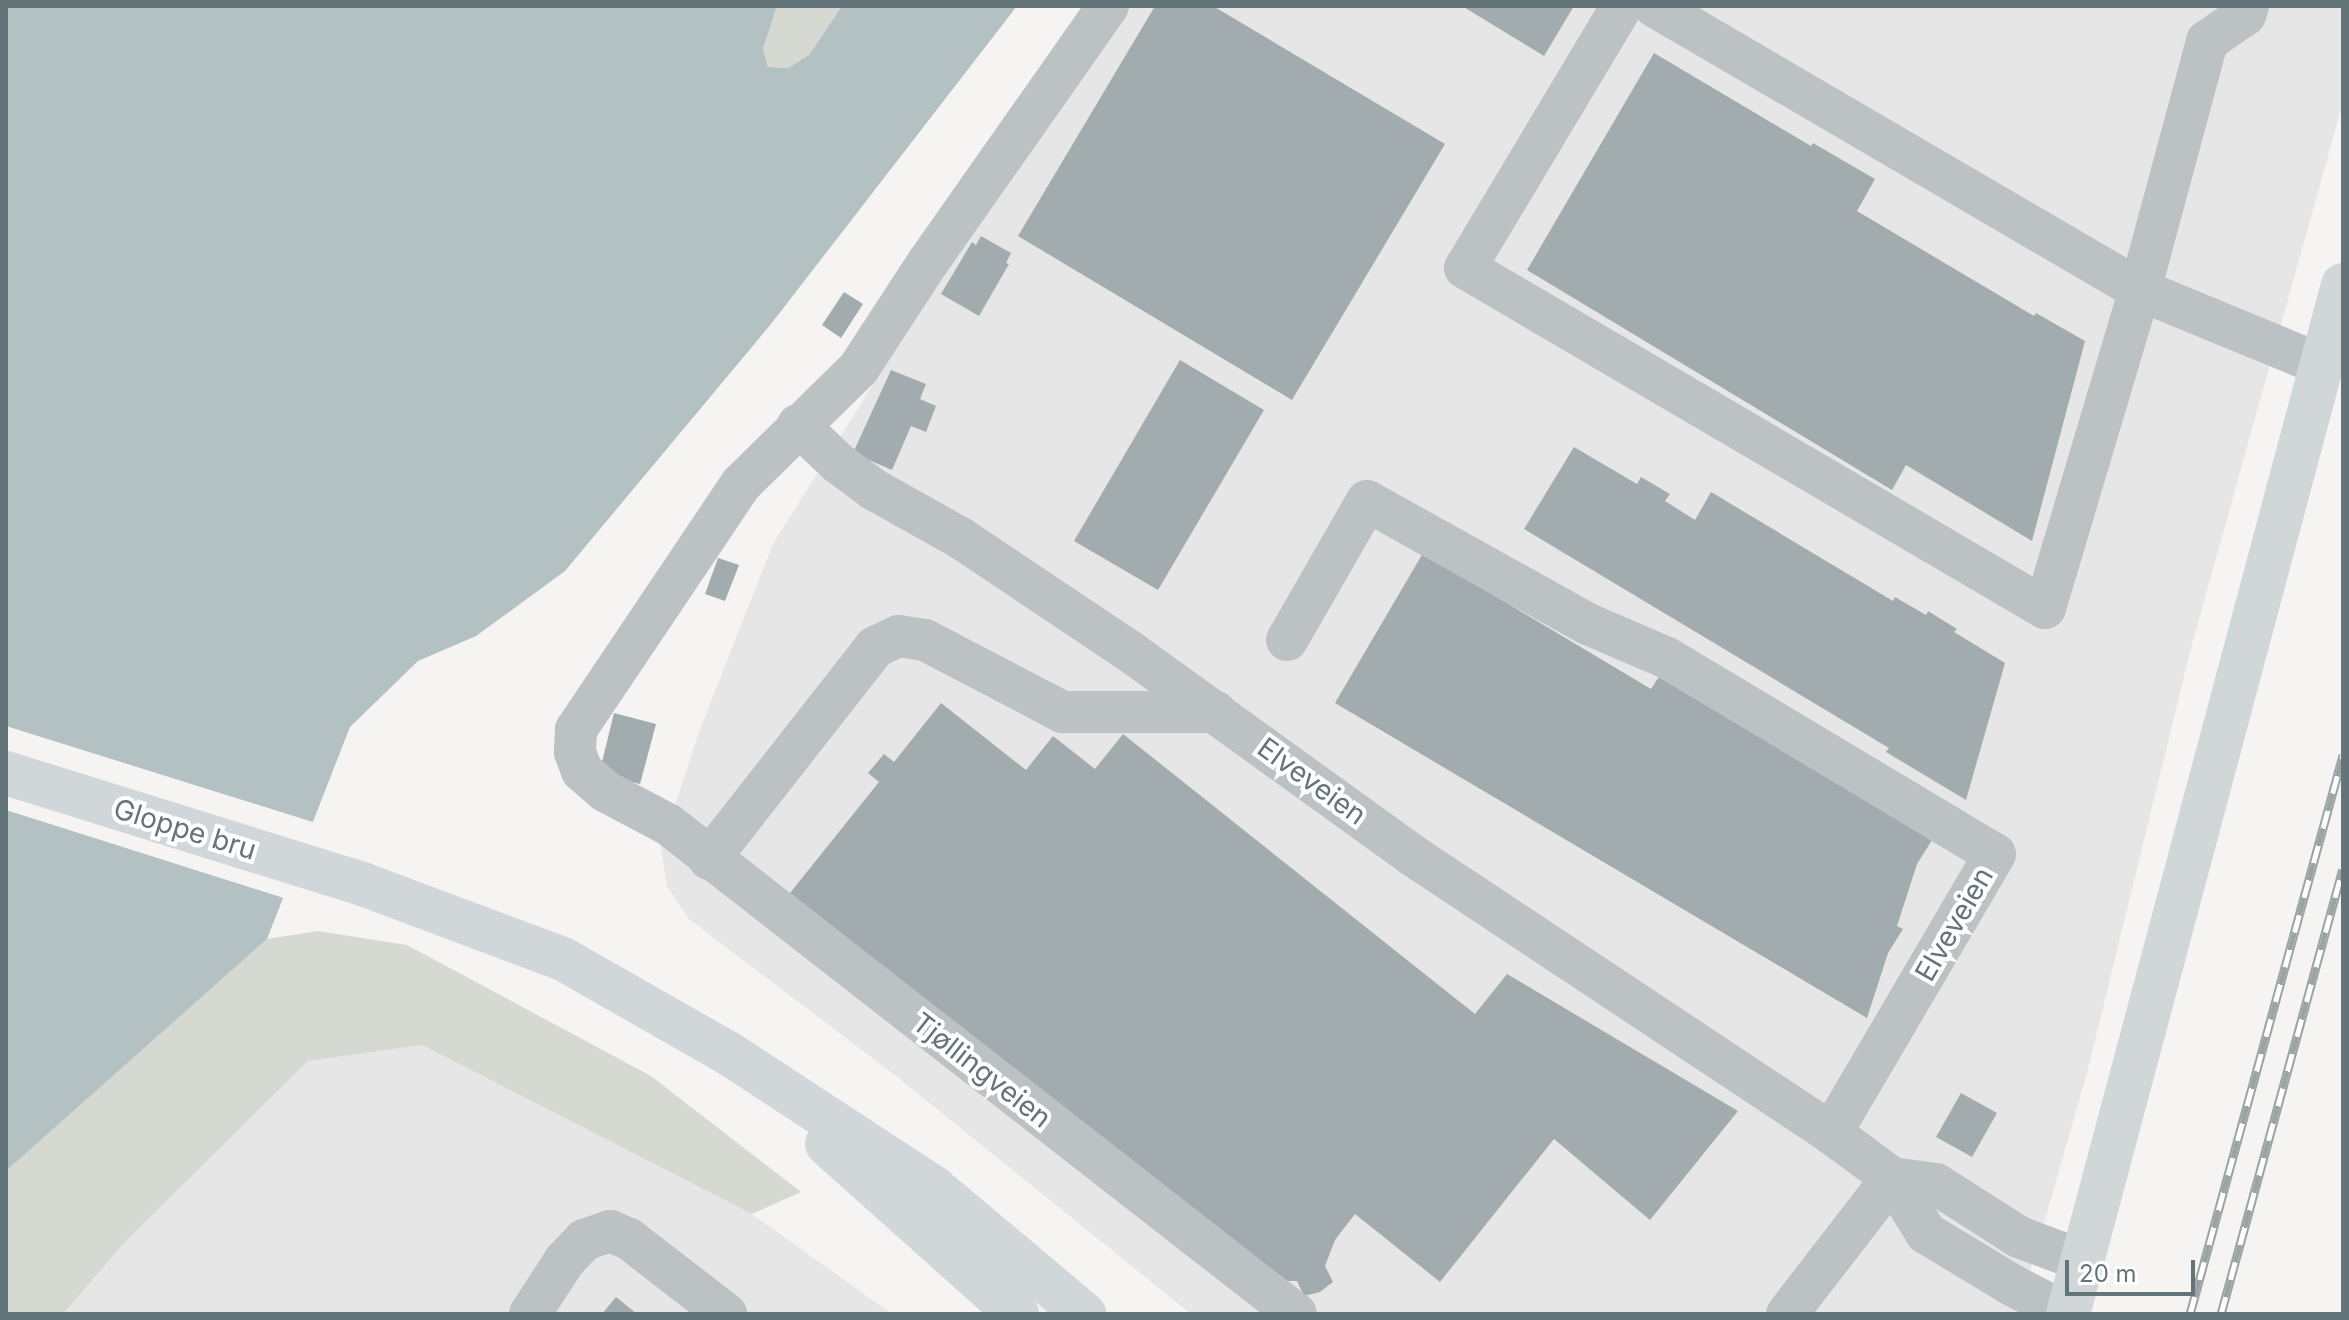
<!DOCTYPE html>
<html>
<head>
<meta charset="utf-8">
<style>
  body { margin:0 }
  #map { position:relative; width:2349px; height:1320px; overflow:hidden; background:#f5f4f2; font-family:Inter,sans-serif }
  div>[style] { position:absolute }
  .built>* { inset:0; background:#e5e6e5 }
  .green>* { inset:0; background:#d6d9d1 }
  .water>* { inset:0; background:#b3c1c2 }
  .pier>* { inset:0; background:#f5f4f2 }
  .building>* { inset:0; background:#a2acae }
  .minor>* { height:42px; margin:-21px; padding:0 21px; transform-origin:21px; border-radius:21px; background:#bcc1c3 }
  .major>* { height:44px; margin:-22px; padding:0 22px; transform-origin:22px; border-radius:22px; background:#d1d6d8 }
  .highway>* { height:44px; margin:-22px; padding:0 22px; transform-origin:22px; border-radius:22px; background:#d1d6d8 }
  .rail>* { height:9px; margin-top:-4.5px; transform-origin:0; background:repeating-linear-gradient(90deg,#fff 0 18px,#9ba3a5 0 36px); box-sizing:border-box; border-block:2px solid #9ba3a5 }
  span { translate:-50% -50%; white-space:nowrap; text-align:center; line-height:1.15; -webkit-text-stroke:8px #fff; paint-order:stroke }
  .street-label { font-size:28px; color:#64757a }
  .frame { position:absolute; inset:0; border:8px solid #64757a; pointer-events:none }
  .scale { position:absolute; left:2065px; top:1260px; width:130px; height:36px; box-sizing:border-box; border:4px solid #64757a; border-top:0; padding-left:10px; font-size:24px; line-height:28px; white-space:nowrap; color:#64757a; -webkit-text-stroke:6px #fff; paint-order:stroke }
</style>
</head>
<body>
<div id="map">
  <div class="built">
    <div style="clip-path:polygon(1130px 6px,2343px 6px,2343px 102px,2191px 648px,2088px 1069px,2018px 1314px,1191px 1314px,896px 1076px,689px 919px,667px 886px,661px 847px,699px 732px,773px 544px,964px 239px)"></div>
    <div style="clip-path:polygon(422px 1045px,752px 1214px,892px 1314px,63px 1314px,126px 1241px,308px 1061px)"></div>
  </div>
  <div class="green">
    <div style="clip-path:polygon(777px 6px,842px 6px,809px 55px,788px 68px,768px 67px,763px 49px)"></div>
    <div style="clip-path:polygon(318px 931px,407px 945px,651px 1076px,801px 1192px,752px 1214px,422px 1045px,308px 1061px,126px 1241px,63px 1314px,6px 1314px,6px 1171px,267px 939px)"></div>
  </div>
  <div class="water">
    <div style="clip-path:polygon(6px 6px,777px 6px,763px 49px,768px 67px,788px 68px,809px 55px,842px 6px,1017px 6px,771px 324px,565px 571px,476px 636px,418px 661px,350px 727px,267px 939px,6px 1171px)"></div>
  </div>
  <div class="pier">
    <div style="clip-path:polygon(6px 726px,316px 823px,287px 899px,6px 810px)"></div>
  </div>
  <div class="building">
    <div style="clip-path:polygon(1155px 6px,1213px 6px,1445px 144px,1292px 400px,1018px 236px)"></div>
    <div style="clip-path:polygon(1462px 6px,1574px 6px,1544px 56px)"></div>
    <div style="clip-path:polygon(1654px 53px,1811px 146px,1813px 143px,1875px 179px,1857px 211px,2034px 316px,2036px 313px,2085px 341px,2032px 541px,1906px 465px,1892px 490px,1527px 270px)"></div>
    <div style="clip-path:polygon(981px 236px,1011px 253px,1006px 263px,1009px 264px,979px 316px,941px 294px,972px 242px,976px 245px)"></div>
    <div style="clip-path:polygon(844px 292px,863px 304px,841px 338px,822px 325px)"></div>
    <div style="clip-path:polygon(1180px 360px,1264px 410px,1158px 590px,1074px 541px)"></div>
    <div style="clip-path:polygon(891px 370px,926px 384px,920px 399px,936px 406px,926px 432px,911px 426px,892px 470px,853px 453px)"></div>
    <div style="clip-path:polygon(1574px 447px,1637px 484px,1641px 477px,1670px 494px,1665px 501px,1695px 520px,1711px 492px,1893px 601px,1895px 597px,1926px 615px,1928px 611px,1957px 629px,1954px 632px,2005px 663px,1966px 800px,1886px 752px,1889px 748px,1524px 529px)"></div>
    <div style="clip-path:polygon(1423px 553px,1651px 689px,1660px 675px,1934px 837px,1917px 864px,1897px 926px,1903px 929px,1888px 953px,1867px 1018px,1335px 703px)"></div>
    <div style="clip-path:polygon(718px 558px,739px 565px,725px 601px,705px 594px)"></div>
    <div style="clip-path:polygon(941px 703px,1026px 770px,1053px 736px,1095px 769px,1123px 734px,1475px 1014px,1507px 974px,1738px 1111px,1650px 1220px,1554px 1139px,1440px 1282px,1355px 1214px,1335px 1240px,1325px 1266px,1333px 1282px,1320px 1292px,1304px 1296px,1297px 1281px,1284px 1281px,790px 893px,879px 782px,868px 773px,884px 754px,894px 762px)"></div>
    <div style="clip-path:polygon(614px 713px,656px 724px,640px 784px,599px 774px)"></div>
    <div style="clip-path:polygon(1961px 1093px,1997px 1113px,1972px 1157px,1936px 1137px)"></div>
    <div style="clip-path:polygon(616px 1297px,626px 1305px,637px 1314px,602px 1314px)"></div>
  </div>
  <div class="minor">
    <div style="left:1108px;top:6px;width:313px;rotate:125.1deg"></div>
    <div style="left:928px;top:262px;width:126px;rotate:123.1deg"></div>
    <div style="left:859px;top:368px;width:165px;rotate:135.5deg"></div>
    <div style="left:741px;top:484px;width:296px;rotate:123.9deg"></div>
    <div style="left:576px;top:730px;width:22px;rotate:93deg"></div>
    <div style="left:575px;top:752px;width:20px;rotate:70deg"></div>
    <div style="left:582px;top:771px;width:30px;rotate:41deg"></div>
    <div style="left:605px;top:791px;width:72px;rotate:28deg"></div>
    <div style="left:669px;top:825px;width:795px;rotate:37.95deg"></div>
    <div style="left:1622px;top:6px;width:305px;rotate:120.9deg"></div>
    <div style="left:1465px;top:268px;width:672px;rotate:30.38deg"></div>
    <div style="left:2045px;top:608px;width:332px;rotate:-73.4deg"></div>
    <div style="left:2140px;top:290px;width:258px;rotate:-74.9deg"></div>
    <div style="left:2207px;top:41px;width:46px;rotate:-34.4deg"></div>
    <div style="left:2245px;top:15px;width:9px;rotate:-72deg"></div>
    <div style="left:1654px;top:6px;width:563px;rotate:30.3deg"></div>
    <div style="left:2140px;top:290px;width:197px;rotate:22.4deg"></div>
    <div style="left:798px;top:425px;width:55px;rotate:43.5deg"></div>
    <div style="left:838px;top:463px;width:44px;rotate:36.6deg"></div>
    <div style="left:873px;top:489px;width:98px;rotate:29.2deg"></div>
    <div style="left:959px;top:537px;width:203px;rotate:33.8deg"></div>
    <div style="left:1128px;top:650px;width:350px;rotate:35.8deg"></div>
    <div style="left:1412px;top:855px;width:503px;rotate:33.56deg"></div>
    <div style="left:1831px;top:1133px;width:76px;rotate:36.4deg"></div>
    <div style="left:1892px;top:1178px;width:65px;rotate:58.3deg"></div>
    <div style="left:1926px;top:1233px;width:100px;rotate:31.2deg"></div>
    <div style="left:2012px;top:1285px;width:63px;rotate:27.4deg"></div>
    <div style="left:1287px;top:640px;width:160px;rotate:-60.1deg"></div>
    <div style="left:1367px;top:501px;width:253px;rotate:29.1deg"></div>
    <div style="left:1588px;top:624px;width:86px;rotate:23.3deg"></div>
    <div style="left:1667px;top:658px;width:382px;rotate:30.9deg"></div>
    <div style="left:1995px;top:854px;width:324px;rotate:120.4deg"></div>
    <div style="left:709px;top:859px;width:269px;rotate:-51.9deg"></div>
    <div style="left:875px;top:647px;width:26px;rotate:-25deg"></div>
    <div style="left:899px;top:636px;width:26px;rotate:9deg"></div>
    <div style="left:925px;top:640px;width:156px;rotate:27.6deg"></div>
    <div style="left:1063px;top:712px;width:153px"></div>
    <div style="left:1892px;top:1178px;width:44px;rotate:7.8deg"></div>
    <div style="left:1936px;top:1184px;width:98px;rotate:32.6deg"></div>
    <div style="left:2019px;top:1237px;width:68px;rotate:20.6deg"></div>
    <div style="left:530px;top:1314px;width:64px;rotate:-57.1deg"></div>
    <div style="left:565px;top:1260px;width:28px;rotate:-46deg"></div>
    <div style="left:584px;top:1240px;width:28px;rotate:-19deg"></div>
    <div style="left:610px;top:1231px;width:21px;rotate:23deg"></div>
    <div style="left:629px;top:1239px;width:123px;rotate:37.7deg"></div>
    <div style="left:1787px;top:1314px;width:172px;rotate:-52.3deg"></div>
  </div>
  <div class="major">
    <div style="left:6px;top:773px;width:376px;rotate:17.3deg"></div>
    <div style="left:365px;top:885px;width:211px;rotate:20.5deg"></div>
    <div style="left:563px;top:959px;width:190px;rotate:29.7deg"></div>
    <div style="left:728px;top:1053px;width:246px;rotate:33.2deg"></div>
    <div style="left:934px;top:1188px;width:196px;rotate:40deg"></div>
    <div style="left:827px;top:1144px;width:255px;rotate:41.8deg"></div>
  </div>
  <div class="highway">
    <div style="left:2068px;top:1314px;width:1065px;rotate:-75.04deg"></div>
  </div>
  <div class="rail">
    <div style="left:2190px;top:1314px;width:580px;rotate:-74.69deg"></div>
    <div style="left:2221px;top:1314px;width:461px;rotate:-74.7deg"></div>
  </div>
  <div class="street-label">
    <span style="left:1312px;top:781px;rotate:36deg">Elveveien</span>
    <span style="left:185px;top:829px;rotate:17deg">Gloppe bru</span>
    <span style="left:1954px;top:924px;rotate:-60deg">Elveveien</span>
    <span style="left:982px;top:1070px;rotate:38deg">Tjøllingveien</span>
  </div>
  <div class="frame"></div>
  <div class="scale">20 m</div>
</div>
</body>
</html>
